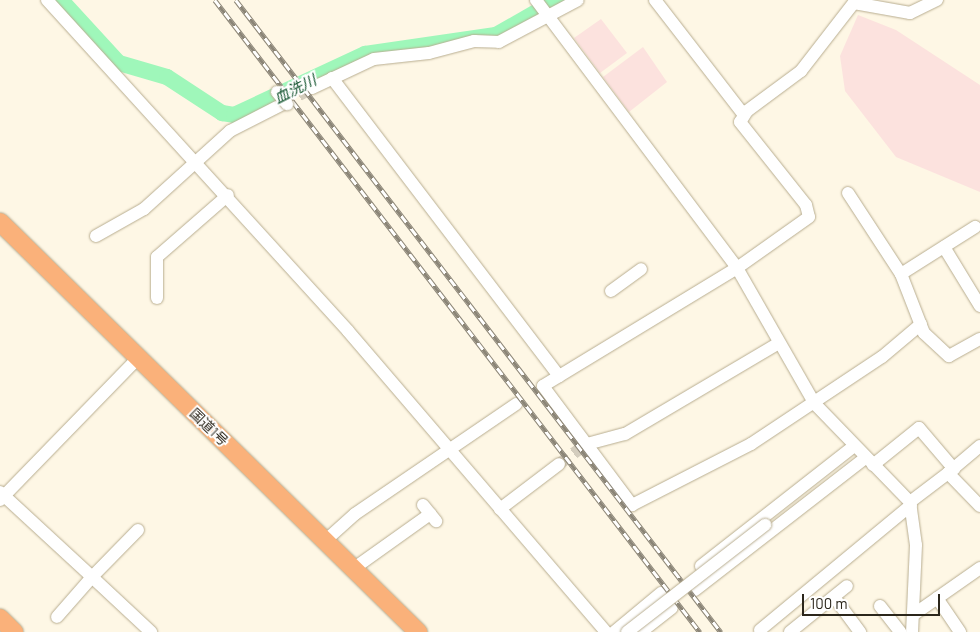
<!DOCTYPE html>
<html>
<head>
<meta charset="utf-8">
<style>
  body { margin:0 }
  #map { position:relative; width:980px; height:632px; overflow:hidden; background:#fef7e5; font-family:Barlow,"Noto Sans JP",sans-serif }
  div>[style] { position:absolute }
  .green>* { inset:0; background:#fce2de }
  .river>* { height:16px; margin:-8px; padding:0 8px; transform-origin:8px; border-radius:8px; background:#9ff7ba }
  .minor-tunnel>* { height:12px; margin-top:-6px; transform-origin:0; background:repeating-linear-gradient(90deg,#d4cdbd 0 12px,transparent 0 18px) }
  .roads { filter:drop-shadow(0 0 1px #b8ad90) drop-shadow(0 0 1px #b8ad90) }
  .minor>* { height:12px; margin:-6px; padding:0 6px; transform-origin:6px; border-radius:6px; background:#fff }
  .highway>* { height:18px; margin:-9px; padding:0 9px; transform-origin:9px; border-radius:9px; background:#fab17a }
  .rail>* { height:4.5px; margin-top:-2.25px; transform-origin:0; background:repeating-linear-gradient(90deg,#fff 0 8px,#8b8577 0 16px); box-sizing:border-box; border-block:1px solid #8b8577 }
  .bridges { filter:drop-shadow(0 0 1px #b8ad90) drop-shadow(0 0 1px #b8ad90) }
  .minor-bridge>* { height:12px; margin:-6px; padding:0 6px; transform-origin:6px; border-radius:6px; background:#fff }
  span { translate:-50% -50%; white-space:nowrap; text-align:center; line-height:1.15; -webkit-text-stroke:4px #fff; paint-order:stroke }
  .street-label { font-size:14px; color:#2b261b }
  .water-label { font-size:15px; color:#0f512b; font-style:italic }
  .scale { position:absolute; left:802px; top:594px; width:138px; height:22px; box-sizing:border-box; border:2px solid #2b261b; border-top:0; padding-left:6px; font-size:15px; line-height:18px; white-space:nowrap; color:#2b261b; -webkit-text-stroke:4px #fff; paint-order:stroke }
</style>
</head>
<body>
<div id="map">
  <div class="green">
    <div style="clip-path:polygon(858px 15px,896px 30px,980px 85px,980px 192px,896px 157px,845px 91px,840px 56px)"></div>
    <div style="clip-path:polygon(601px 19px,627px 53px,600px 73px,574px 38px)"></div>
    <div style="clip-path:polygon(643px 47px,667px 82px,629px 112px,603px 77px)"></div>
  </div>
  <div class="river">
    <div style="left:61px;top:0;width:86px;rotate:47.4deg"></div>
    <div style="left:119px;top:63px;width:50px;rotate:16.3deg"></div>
    <div style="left:167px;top:77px;width:66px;rotate:33.2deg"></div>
    <div style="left:222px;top:113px;width:12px;rotate:9deg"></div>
    <div style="left:234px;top:115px;width:145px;rotate:-25deg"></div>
    <div style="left:365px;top:54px;width:132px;rotate:-8.3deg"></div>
    <div style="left:496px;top:35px;width:70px;rotate:-29.8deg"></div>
  </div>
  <div class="minor-tunnel">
    <div style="left:283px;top:104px;width:33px;rotate:-29deg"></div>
    <div style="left:559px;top:464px;width:34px;rotate:-36deg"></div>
  </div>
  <div class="roads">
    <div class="minor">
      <div style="left:47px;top:0;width:447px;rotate:47.7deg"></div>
      <div style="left:348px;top:331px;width:396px;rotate:49.4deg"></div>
      <div style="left:536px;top:0;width:335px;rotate:53.1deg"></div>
      <div style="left:737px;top:268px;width:157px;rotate:60.2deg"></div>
      <div style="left:815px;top:404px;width:136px;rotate:45.9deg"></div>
      <div style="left:910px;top:502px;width:43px;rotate:82.1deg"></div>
      <div style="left:916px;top:545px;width:87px;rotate:92.6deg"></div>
      <div style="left:655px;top:0;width:144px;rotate:52.3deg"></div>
      <div style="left:856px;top:0;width:90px;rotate:127.8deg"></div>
      <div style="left:801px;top:71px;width:67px;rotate:143.5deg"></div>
      <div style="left:747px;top:111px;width:13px;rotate:122deg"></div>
      <div style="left:740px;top:122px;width:106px;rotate:51.5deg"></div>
      <div style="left:806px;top:205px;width:12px;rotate:76deg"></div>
      <div style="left:809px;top:217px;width:88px;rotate:144.7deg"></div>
      <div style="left:737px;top:268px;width:227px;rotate:148.7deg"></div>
      <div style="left:543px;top:386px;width:149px;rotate:53.2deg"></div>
      <div style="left:632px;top:505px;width:134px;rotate:-27.1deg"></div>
      <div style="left:751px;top:444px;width:157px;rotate:-33.6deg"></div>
      <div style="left:882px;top:357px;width:51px;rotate:-40.2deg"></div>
      <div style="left:854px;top:3px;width:57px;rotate:10.1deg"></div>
      <div style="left:910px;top:13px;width:30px;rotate:-26deg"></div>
      <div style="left:332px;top:78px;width:375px;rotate:52.7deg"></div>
      <div style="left:312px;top:88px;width:68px;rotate:-25.1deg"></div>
      <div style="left:374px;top:59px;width:55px;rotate:-6.2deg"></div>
      <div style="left:429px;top:53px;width:47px;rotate:-14.9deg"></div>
      <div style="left:474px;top:41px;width:25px;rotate:2deg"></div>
      <div style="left:499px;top:42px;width:89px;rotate:-28deg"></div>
      <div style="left:848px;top:193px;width:97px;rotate:56.8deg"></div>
      <div style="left:901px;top:274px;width:63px;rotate:68.7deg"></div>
      <div style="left:924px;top:333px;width:34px;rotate:43deg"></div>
      <div style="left:949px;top:356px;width:35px;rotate:-29deg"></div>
      <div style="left:96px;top:236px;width:55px;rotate:-29.4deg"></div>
      <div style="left:144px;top:209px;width:116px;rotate:-42.2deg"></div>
      <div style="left:230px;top:131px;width:59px;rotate:-27deg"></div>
      <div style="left:944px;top:247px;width:69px;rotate:58.6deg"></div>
      <div style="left:901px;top:274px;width:88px;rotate:-32.4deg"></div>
      <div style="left:611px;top:291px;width:37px;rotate:-36deg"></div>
      <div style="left:157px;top:298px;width:41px;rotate:-90deg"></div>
      <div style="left:157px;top:257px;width:94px;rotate:-41.1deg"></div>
      <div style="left:587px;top:444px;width:39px;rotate:-15deg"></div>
      <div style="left:625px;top:434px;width:177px;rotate:-30.6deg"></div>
      <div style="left:873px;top:465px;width:59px;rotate:-38.8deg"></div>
      <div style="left:919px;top:428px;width:54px;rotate:49.5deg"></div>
      <div style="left:948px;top:473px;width:42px;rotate:-40.2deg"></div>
      <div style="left:0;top:492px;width:125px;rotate:42.7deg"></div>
      <div style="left:92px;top:577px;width:53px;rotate:131.2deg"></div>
      <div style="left:0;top:500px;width:198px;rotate:-45.8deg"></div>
      <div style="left:910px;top:502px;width:48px;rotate:-37.3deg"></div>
      <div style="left:948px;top:473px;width:46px;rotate:45.9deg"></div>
      <div style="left:423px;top:505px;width:21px;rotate:51deg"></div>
      <div style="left:500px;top:509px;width:74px;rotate:-37.3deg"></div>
      <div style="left:138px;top:530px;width:66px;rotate:134.4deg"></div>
      <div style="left:92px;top:577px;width:81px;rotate:43deg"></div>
      <div style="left:325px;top:541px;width:40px;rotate:-42deg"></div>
      <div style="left:355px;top:514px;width:195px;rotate:-34.3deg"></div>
      <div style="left:701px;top:566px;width:193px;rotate:-38.1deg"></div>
      <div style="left:353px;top:569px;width:95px;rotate:-35.5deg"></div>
      <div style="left:695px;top:590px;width:215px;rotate:-37.8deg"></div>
      <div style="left:834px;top:597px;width:44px;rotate:53.4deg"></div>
      <div style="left:937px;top:598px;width:41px;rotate:55.9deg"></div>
      <div style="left:880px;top:606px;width:33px;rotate:52deg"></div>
      <div style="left:913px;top:615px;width:82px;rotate:-35deg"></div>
      <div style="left:760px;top:630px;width:196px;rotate:-39.6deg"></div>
      <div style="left:614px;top:632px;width:61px;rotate:-39.7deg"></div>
      <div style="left:641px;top:632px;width:39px;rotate:-38deg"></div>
      <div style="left:790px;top:632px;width:73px;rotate:-38.9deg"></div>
    </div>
    <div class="highway">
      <div style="left:0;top:222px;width:586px;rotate:44.45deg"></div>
      <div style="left:0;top:618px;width:20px;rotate:45deg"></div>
    </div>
  </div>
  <div class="rail">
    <div style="left:215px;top:0;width:797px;rotate:52.5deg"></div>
    <div style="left:236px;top:0;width:797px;rotate:52.5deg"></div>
  </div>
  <div class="bridges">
    <div class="minor-bridge">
      <div style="left:277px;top:92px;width:16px;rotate:50deg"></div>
      <div style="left:627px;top:632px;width:175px;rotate:-37.8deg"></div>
    </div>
  </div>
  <div class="street-label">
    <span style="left:209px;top:427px;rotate:44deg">国道1号</span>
  </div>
  <div class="water-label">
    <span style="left:295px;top:89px;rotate:-27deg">血洗川</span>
  </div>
  <div class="scale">100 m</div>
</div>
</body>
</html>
